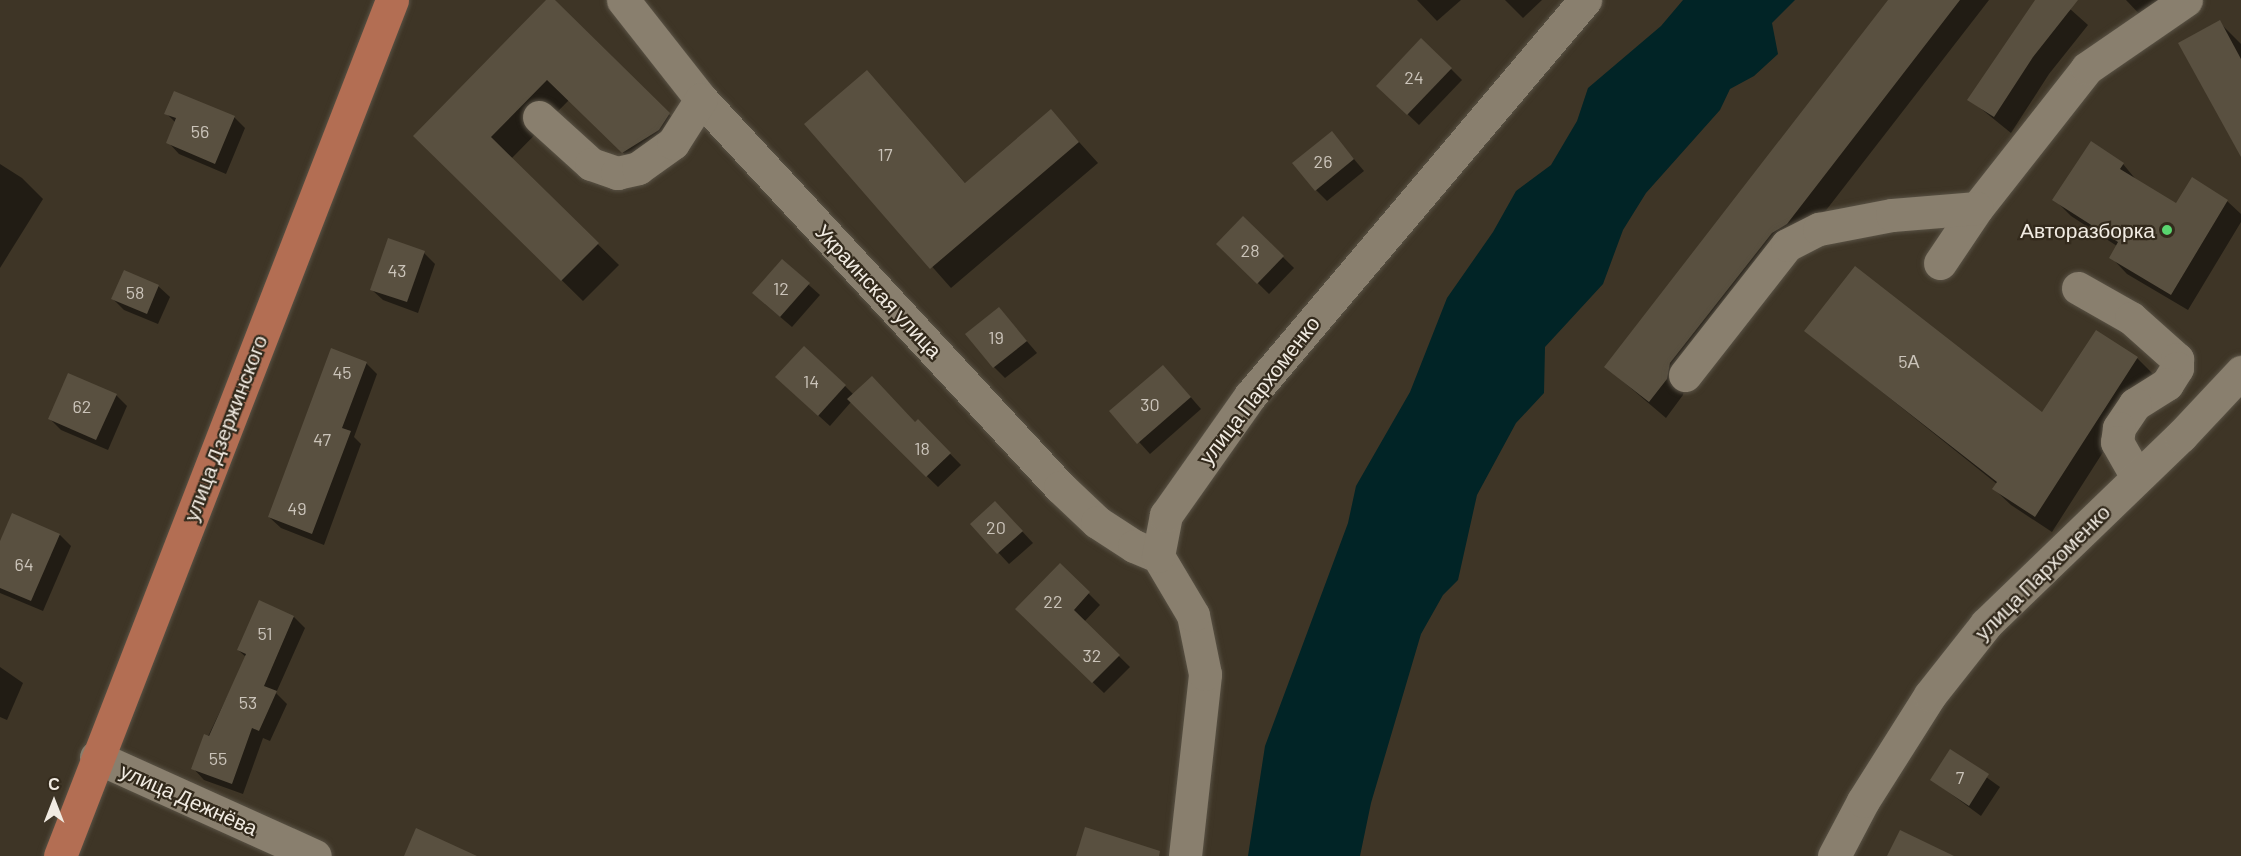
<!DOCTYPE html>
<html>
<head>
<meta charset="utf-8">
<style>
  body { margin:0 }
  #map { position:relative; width:2241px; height:856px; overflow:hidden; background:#3e3526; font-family:Barlow,sans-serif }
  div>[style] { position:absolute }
  .water>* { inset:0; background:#012426 }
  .shadow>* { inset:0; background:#0007 }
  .building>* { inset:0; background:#595040 }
  .roads { filter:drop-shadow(0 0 2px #595245) drop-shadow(0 0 2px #595245) }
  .minor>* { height:33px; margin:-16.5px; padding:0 16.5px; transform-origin:16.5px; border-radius:16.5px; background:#897f6e }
  .major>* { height:33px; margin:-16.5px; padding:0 16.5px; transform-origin:16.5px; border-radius:16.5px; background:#b36e53 }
  .dots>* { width:16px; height:16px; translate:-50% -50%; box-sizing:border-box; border:3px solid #332a1c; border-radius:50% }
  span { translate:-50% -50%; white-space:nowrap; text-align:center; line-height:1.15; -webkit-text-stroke:4.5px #332a1c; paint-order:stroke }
  .number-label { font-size:18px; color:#cbc4ba }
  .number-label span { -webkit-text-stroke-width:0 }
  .poi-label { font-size:21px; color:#f1ebe2 }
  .right { translate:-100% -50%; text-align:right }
  .street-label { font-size:21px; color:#f1ebe2 }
  .north { position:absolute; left:24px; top:772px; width:60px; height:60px; -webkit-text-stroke:4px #332a1c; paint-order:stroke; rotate:0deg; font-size:16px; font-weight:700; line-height:24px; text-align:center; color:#f1ebe2 }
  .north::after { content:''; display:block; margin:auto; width:21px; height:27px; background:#f1ebe2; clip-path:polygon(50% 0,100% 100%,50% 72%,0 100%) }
</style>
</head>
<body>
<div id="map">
  <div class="water">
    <div style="clip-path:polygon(1683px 0,1795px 0,1772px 23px,1778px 54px,1754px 76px,1730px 89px,1720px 110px,1646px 193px,1623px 230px,1603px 284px,1545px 347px,1544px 393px,1516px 423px,1477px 495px,1458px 580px,1443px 595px,1421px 634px,1371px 803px,1360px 856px,1248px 856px,1265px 746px,1348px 523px,1356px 486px,1410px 392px,1447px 298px,1493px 232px,1516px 191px,1551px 165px,1577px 121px,1588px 88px,1661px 26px)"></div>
  </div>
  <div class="shadow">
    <div style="clip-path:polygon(548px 0,553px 0,690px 135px,644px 173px,569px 100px,511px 159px,619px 265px,583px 301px,436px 157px)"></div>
    <div style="clip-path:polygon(1417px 0,1461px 0,1437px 21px)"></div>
    <div style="clip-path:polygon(1505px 0,1542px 0,1523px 18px)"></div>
    <div style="clip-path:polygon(1890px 0,1989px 0,1803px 240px,1686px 380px,1683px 395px,1666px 418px,1606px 367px)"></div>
    <div style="clip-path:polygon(2038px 0,2060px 0,2088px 25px,2049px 74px,2011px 133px,1969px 99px)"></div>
    <div style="clip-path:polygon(2126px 0,2176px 0,2145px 20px)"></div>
    <div style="clip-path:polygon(2219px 22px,2241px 44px,2241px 154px)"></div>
    <div style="clip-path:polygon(1451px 69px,1462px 80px,1419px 125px,1378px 86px)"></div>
    <div style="clip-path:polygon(867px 72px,966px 184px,1051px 111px,1098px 163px,951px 288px,806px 124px)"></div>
    <div style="clip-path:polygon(166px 113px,234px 117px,245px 128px,226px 174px,179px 154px,168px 142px,176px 123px)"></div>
    <div style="clip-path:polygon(1332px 133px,1364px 171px,1327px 201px,1316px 190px)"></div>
    <div style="clip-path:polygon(0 164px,22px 178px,43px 199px,0 268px)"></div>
    <div style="clip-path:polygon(2123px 164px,2138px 182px,2176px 205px,2227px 201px,2241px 214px,2241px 222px,2188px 310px,2127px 274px,2111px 257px,2117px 246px,2071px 216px,2054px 199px)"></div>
    <div style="clip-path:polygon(1243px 218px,1294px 268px,1269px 294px,1218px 244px)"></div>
    <div style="clip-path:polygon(424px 253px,435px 264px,418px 313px,383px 300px,371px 289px)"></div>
    <div style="clip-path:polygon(782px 261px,820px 295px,792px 327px,765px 304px)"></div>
    <div style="clip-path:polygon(158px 286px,170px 297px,158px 324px,124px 310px,113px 299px)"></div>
    <div style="clip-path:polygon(999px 309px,1037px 353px,1005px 378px,994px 367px)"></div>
    <div style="clip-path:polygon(1806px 331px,2042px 414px,2137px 358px,2153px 374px,2052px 532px,2011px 505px,1994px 489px,1997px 484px)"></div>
    <div style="clip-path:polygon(366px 363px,377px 374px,354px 437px,361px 444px,324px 545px,281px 528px,269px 517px)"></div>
    <div style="clip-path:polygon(1174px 378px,1201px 409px,1150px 454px,1111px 411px)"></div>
    <div style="clip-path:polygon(845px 386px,854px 395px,915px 424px,918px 421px,961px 465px,938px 487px,851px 402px,830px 426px,788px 388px)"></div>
    <div style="clip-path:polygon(116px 395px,127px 406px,108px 450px,61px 430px,50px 419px)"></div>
    <div style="clip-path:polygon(1006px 514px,1033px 543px,1009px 564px,972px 524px)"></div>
    <div style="clip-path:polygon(13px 515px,60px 535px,71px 546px,43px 611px,0 593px,0 544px)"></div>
    <div style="clip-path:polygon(1060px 565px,1100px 605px,1084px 622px,1130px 667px,1104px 693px,1028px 620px)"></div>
    <div style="clip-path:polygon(294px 617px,305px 628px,276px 693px,287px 704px,270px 741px,263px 738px,243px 794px,204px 780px,193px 768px,246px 657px,238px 650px)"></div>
    <div style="clip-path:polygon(0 667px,23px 683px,7px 720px,0 717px)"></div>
    <div style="clip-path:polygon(1950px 751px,2000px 787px,1981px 816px,1932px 780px)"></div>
  </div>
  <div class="building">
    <div style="clip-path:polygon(546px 0,555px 0,670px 113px,659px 130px,622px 153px,547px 80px,491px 137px,599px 243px,561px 281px,413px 136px)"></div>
    <div style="clip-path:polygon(1888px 0,1960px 0,1787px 224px,1772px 233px,1670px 363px,1667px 379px,1649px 402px,1604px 367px)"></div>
    <div style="clip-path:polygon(2035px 0,2078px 0,2033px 57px,1994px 117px,1967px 100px)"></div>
    <div style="clip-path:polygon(2220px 20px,2241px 59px,2241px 157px,2178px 43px)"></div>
    <div style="clip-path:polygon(1421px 38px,1452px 68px,1407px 115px,1376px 86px)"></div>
    <div style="clip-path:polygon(867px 70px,965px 183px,1051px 109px,1079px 142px,930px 269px,804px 124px)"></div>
    <div style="clip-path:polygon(174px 91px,235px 116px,215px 164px,166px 143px,176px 118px,164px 114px)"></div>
    <div style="clip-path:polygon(1332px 131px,1354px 159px,1315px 191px,1292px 163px)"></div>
    <div style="clip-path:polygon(2091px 141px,2124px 163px,2120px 169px,2176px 203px,2192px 177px,2228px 200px,2171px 295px,2109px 258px,2118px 242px,2052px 200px)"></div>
    <div style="clip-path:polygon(1243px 216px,1284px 256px,1257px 284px,1216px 244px)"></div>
    <div style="clip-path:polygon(388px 238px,425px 251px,407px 302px,370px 290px)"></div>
    <div style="clip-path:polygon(782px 259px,810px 283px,780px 317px,752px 293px)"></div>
    <div style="clip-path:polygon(1855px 266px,2042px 412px,2096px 330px,2138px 357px,2035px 517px,1992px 489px,1997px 482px,1804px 331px)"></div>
    <div style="clip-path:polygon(124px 270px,159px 285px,147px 314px,111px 299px)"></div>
    <div style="clip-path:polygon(999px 307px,1027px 341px,993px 368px,965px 334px)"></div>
    <div style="clip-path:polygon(804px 346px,846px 385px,818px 416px,775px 377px)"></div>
    <div style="clip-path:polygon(331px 348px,367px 362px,342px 428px,351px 431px,312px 534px,268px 517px)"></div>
    <div style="clip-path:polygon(1163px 365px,1191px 397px,1137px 444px,1109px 411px)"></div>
    <div style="clip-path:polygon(68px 373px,117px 394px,96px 440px,48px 419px)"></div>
    <div style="clip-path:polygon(872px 376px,915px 422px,918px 419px,951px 453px,926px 477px,847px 399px)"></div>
    <div style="clip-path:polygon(995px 501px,1023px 531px,997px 554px,970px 524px)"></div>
    <div style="clip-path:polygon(12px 513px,60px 534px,31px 601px,0 588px,0 541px)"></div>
    <div style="clip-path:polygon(1060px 563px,1090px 592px,1074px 610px,1120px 655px,1092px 683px,1015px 609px)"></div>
    <div style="clip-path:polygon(259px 600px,294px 616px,264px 686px,277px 691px,259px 731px,252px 728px,232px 784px,191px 769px,204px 734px,209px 736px,246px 654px,237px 650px)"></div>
    <div style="clip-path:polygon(1950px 749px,1989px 774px,1969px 806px,1930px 780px)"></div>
    <div style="clip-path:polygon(1085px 827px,1160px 851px,1159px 856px,1076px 856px)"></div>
    <div style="clip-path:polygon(416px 828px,477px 856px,404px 856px)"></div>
    <div style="clip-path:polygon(1900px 830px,1954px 856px,1887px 856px)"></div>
  </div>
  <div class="roads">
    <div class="minor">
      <div style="left:623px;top:0;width:126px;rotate:51.8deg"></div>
      <div style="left:701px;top:99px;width:529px;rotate:47.22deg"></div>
      <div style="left:1060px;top:487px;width:51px;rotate:43.4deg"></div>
      <div style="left:1097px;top:522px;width:44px;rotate:33deg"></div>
      <div style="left:1134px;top:546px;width:26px;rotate:23deg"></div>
      <div style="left:539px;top:117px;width:70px;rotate:42.1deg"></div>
      <div style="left:591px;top:164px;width:28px;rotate:19deg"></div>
      <div style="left:617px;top:173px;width:22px;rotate:-13deg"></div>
      <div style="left:638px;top:168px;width:43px;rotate:-35.5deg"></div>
      <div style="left:673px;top:143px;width:52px;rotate:-57.5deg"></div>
      <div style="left:1940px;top:263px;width:66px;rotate:-56.1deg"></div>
      <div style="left:1977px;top:208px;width:178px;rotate:-51.8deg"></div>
      <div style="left:2087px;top:68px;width:120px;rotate:-34.5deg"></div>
      <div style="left:2078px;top:288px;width:61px;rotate:29.5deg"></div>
      <div style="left:2131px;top:318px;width:62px;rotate:41.7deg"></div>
      <div style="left:2177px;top:359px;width:9px;rotate:90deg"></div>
      <div style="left:2177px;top:368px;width:19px;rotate:122deg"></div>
      <div style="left:2167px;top:384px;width:38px;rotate:148deg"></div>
      <div style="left:2135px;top:404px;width:29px;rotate:124deg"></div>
      <div style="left:2119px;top:428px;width:14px;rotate:98deg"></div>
      <div style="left:2117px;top:442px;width:40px;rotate:60.3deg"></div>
      <div style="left:1685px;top:375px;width:165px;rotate:-51.9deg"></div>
      <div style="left:1787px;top:245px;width:36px;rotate:-27deg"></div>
      <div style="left:1819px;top:229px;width:74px;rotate:-10.9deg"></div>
      <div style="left:1892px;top:215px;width:85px;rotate:-4.7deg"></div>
      <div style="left:96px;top:757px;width:240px;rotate:24.3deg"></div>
      <div style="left:1185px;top:856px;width:183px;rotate:-83.7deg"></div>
      <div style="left:1205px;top:674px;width:60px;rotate:-101.5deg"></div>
      <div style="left:1193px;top:615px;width:69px;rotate:-120.7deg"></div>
      <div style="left:1158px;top:556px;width:42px;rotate:-79deg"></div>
      <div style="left:1166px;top:515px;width:146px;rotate:-54.8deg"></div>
      <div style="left:1250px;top:396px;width:519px;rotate:-49.77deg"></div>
      <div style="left:1834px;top:856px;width:62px;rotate:-62.2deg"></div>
      <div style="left:1863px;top:801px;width:125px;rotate:-57.7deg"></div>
      <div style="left:1930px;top:695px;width:90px;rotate:-51.7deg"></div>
      <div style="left:1986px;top:624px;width:271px;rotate:-44deg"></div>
      <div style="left:2181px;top:436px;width:88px;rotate:-46.8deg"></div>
    </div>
    <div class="major">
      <div style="left:60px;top:856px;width:918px;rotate:-68.8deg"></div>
    </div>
  </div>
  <div class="dots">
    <div style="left:2167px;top:230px;background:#59d56f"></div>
  </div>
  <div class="number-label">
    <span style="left:1414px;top:77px">24</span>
    <span style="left:200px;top:131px">56</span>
    <span style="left:885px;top:154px">17</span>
    <span style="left:1323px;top:161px">26</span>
    <span style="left:1250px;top:250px">28</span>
    <span style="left:397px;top:270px">43</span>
    <span style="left:781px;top:288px">12</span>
    <span style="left:135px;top:292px">58</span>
    <span style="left:996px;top:337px">19</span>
    <span style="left:1909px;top:361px">5А</span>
    <span style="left:342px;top:372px">45</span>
    <span style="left:811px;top:381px">14</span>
    <span style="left:1150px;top:404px">30</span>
    <span style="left:82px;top:406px">62</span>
    <span style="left:322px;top:439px">47</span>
    <span style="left:922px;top:448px">18</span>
    <span style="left:297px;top:508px">49</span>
    <span style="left:996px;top:527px">20</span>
    <span style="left:24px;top:564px">64</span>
    <span style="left:1053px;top:601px">22</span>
    <span style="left:265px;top:633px">51</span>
    <span style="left:1092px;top:655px">32</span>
    <span style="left:248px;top:702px">53</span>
    <span style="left:218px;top:758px">55</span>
    <span style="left:1960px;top:777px">7</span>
  </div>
  <div class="poi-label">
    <span class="right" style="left:2155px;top:230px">Авторазборка</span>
  </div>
  <div class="street-label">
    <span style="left:879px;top:291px;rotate:47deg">Украинская улица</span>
    <span style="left:1259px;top:390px;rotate:-52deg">улица Пархоменко</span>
    <span style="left:225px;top:428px;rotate:-69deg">улица Дзержинского</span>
    <span style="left:2042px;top:572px;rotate:-45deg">улица Пархоменко</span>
    <span style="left:189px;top:799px;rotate:24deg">улица Дежнёва</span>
  </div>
  <div class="north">С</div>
</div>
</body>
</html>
